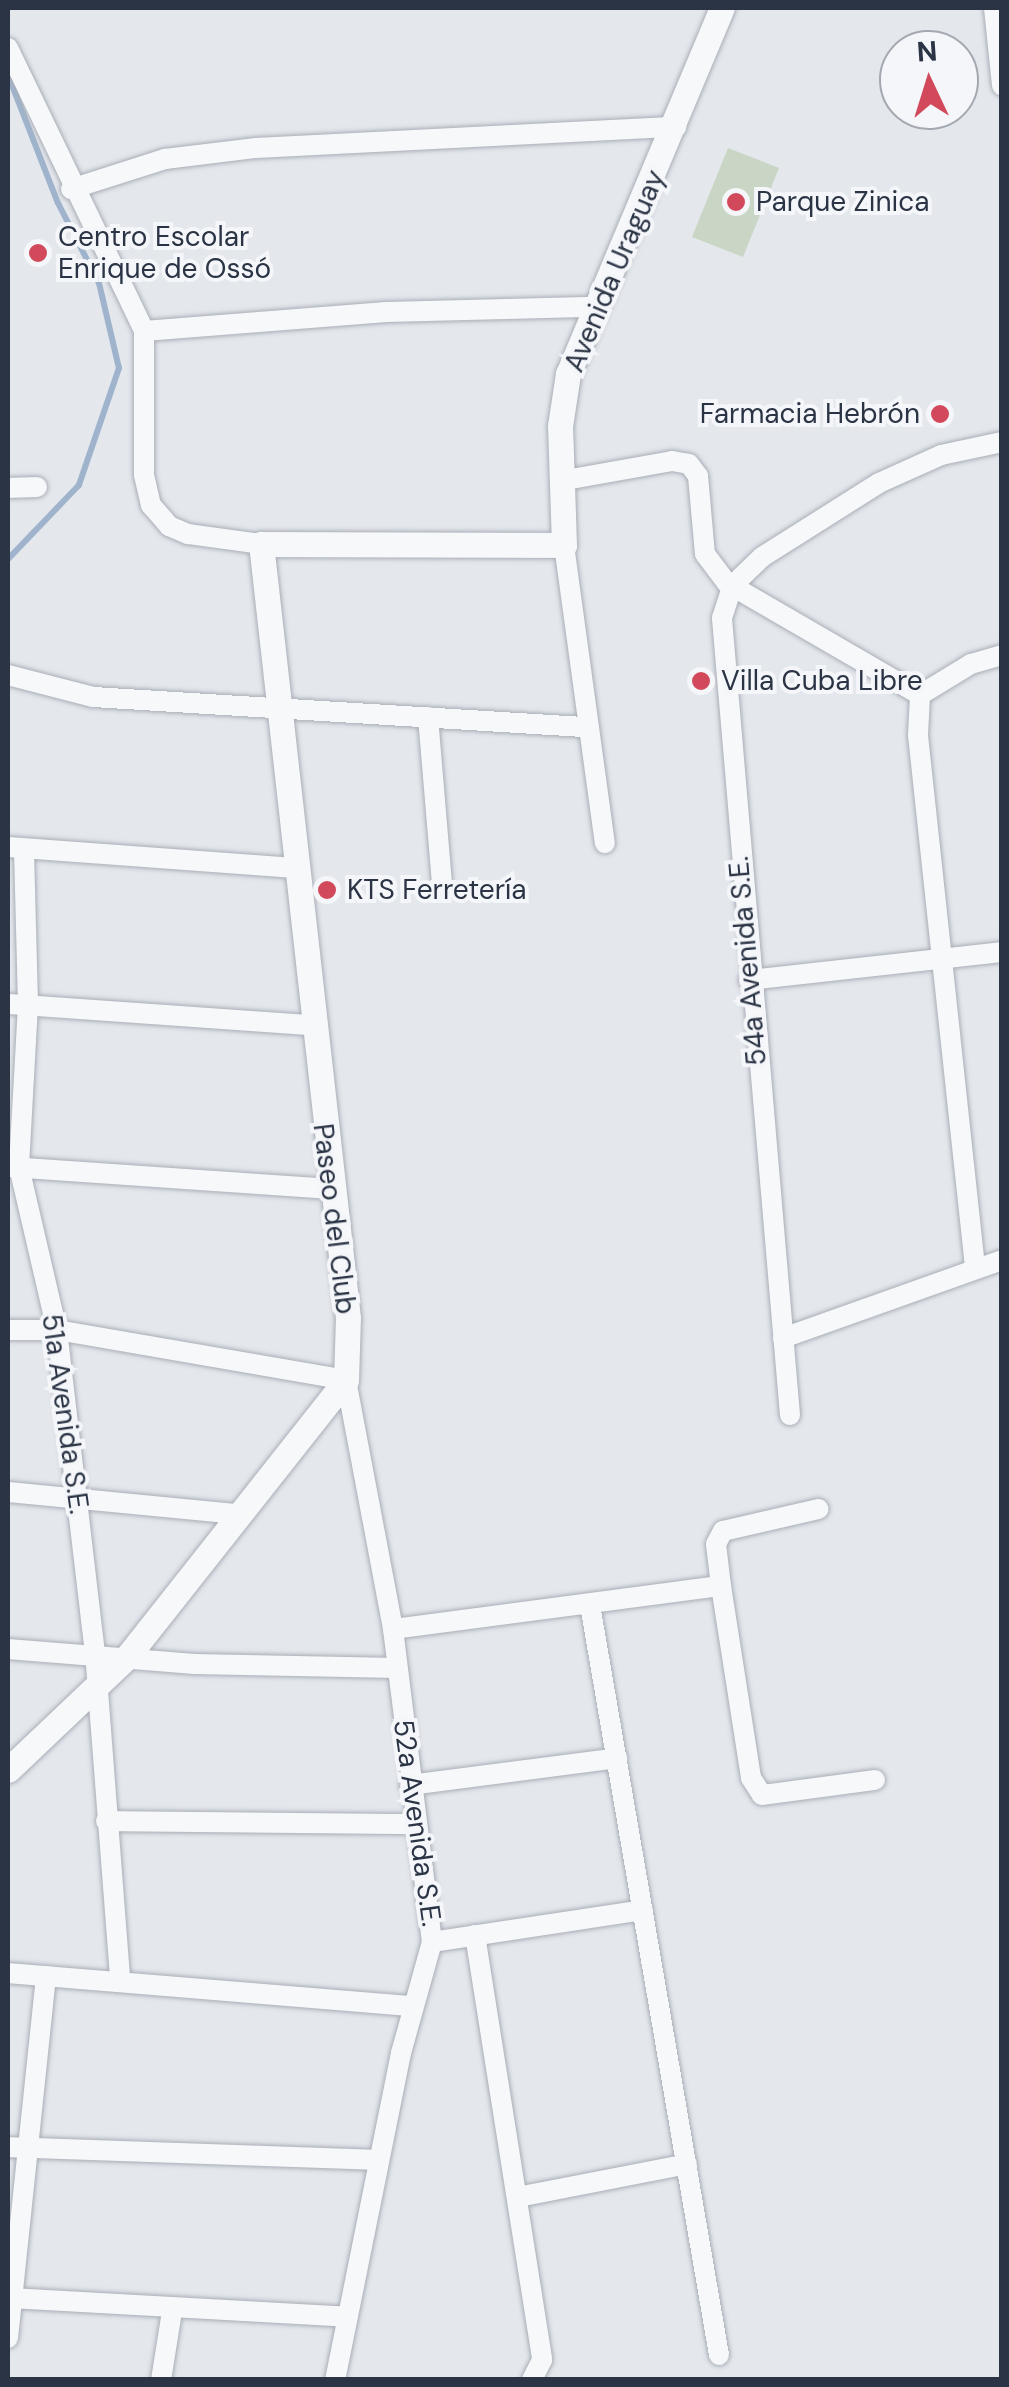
<!DOCTYPE html>
<html>
<head>
<meta charset="utf-8">
<style>
  body { margin:0 }
  #map { position:relative; width:1009px; height:2387px; overflow:hidden; background:#e4e7ec; font-family:"DM Sans",sans-serif }
  div>[style] { position:absolute }
  .green>* { inset:0; background:#c9d6c5 }
  .stream>* { height:6px; margin:-3px; padding:0 3px; transform-origin:3px; border-radius:3px; background:#9fb4cc }
  .roads { filter:drop-shadow(0 0 2px #a9aeb7) drop-shadow(0 0 2px #a9aeb7) }
  .minor>* { height:20px; margin:-10px; padding:0 10px; transform-origin:10px; border-radius:10px; background:#f7f8fa }
  .tertiary>* { height:25px; margin:-12.5px; padding:0 12.5px; transform-origin:12.5px; border-radius:12.5px; background:#f7f8fa }
  .dots>* { width:28px; height:28px; translate:-50% -50%; box-sizing:border-box; border:5px solid #f4f6f9; border-radius:50% }
  span { translate:-50% -50%; white-space:nowrap; text-align:center; line-height:1.15; -webkit-text-stroke:8px #f4f6f9; paint-order:stroke }
  .poi-label { font-size:28px; color:#2b3445 }
  .left { translate:0 -50%; text-align:left }
  .right { translate:-100% -50%; text-align:right }
  .street-label { font-size:28px; color:#2b3445 }
  .frame { position:absolute; inset:0; border:10px solid #2b3445; pointer-events:none }
  .north { position:absolute; left:879px; top:30px; width:100px; height:100px; box-sizing:border-box; background:#f4f6f9; border:2px solid #a4a8b1; border-radius:50%; rotate:356deg; font-size:28px; font-weight:700; line-height:40px; text-align:center; color:#2b3445 }
  .north::after { content:''; display:block; margin:auto; width:35px; height:45px; background:#d1495b; clip-path:polygon(50% 0,100% 100%,50% 72%,0 100%) }
</style>
</head>
<body>
<div id="map">
  <div class="green">
    <div style="clip-path:polygon(728px 148px,779px 168px,743px 257px,692px 237px)"></div>
  </div>
  <div class="stream">
    <div style="left:8px;top:75px;width:137px;rotate:68.7deg"></div>
    <div style="left:58px;top:203px;width:90px;rotate:62.9deg"></div>
    <div style="left:99px;top:283px;width:87px;rotate:76.8deg"></div>
    <div style="left:119px;top:368px;width:124px;rotate:108.9deg"></div>
    <div style="left:79px;top:485px;width:103px;rotate:133.8deg"></div>
  </div>
  <div class="roads">
    <div class="minor">
      <div style="left:994px;top:8px;width:78px;rotate:84.1deg"></div>
      <div style="left:8px;top:48px;width:314px;rotate:64.3deg"></div>
      <div style="left:144px;top:331px;width:144px;rotate:90deg"></div>
      <div style="left:144px;top:475px;width:31px;rotate:77deg"></div>
      <div style="left:151px;top:505px;width:28px;rotate:49deg"></div>
      <div style="left:169px;top:526px;width:21px;rotate:23deg"></div>
      <div style="left:188px;top:534px;width:74px;rotate:7.8deg"></div>
      <div style="left:71px;top:189px;width:99px;rotate:-17.7deg"></div>
      <div style="left:165px;top:159px;width:92px;rotate:-6.9deg"></div>
      <div style="left:256px;top:148px;width:421px;rotate:-2.9deg"></div>
      <div style="left:144px;top:331px;width:243px;rotate:-4.5deg"></div>
      <div style="left:386px;top:312px;width:210px;rotate:-1.4deg"></div>
      <div style="left:560px;top:481px;width:114px;rotate:-10.1deg"></div>
      <div style="left:672px;top:461px;width:17px;rotate:10deg"></div>
      <div style="left:689px;top:464px;width:15px;rotate:53deg"></div>
      <div style="left:698px;top:476px;width:78px;rotate:84.9deg"></div>
      <div style="left:705px;top:554px;width:36px;rotate:53deg"></div>
      <div style="left:727px;top:583px;width:223px;rotate:30.1deg"></div>
      <div style="left:8px;top:488px;width:29px;rotate:-2deg"></div>
      <div style="left:564px;top:545px;width:301px;rotate:82.2deg"></div>
      <div style="left:8px;top:675px;width:88px;rotate:14.5deg"></div>
      <div style="left:93px;top:697px;width:496px;rotate:3.5deg"></div>
      <div style="left:428px;top:717px;width:168px;rotate:85.2deg"></div>
      <div style="left:8px;top:847px;width:288px;rotate:4.2deg"></div>
      <div style="left:24px;top:851px;width:154px;rotate:88.5deg"></div>
      <div style="left:28px;top:1005px;width:162px;rotate:93.2deg"></div>
      <div style="left:19px;top:1167px;width:167px;rotate:76.9deg"></div>
      <div style="left:57px;top:1330px;width:324px;rotate:83.3deg"></div>
      <div style="left:95px;top:1652px;width:327px;rotate:85.6deg"></div>
      <div style="left:749px;top:980px;width:255px;rotate:-6.3deg"></div>
      <div style="left:8px;top:1004px;width:305px;rotate:4deg"></div>
      <div style="left:9px;top:1167px;width:324px;rotate:3.9deg"></div>
      <div style="left:975px;top:1267px;width:535px;rotate:-96.12deg"></div>
      <div style="left:918px;top:735px;width:40px;rotate:-87.1deg"></div>
      <div style="left:920px;top:695px;width:60px;rotate:-31.3deg"></div>
      <div style="left:971px;top:664px;width:32px;rotate:-16deg"></div>
      <div style="left:8px;top:1330px;width:49px"></div>
      <div style="left:57px;top:1330px;width:293px;rotate:9.8deg"></div>
      <div style="left:346px;top:1380px;width:253px;rotate:79.3deg"></div>
      <div style="left:393px;top:1629px;width:315px;rotate:82.9deg"></div>
      <div style="left:432px;top:1942px;width:115px;rotate:105.6deg"></div>
      <div style="left:401px;top:2053px;width:334px;rotate:101.4deg"></div>
      <div style="left:783px;top:1338px;width:232px;rotate:-19.6deg"></div>
      <div style="left:790px;top:1415px;width:800px;rotate:-94.88deg"></div>
      <div style="left:722px;top:618px;width:35px;rotate:-72deg"></div>
      <div style="left:733px;top:585px;width:40px;rotate:-44deg"></div>
      <div style="left:762px;top:557px;width:138px;rotate:-32.3deg"></div>
      <div style="left:879px;top:483px;width:68px;rotate:-24.3deg"></div>
      <div style="left:941px;top:455px;width:62px;rotate:-12deg"></div>
      <div style="left:8px;top:1492px;width:231px;rotate:5.5deg"></div>
      <div style="left:721px;top:1586px;width:194px;rotate:81.1deg"></div>
      <div style="left:751px;top:1778px;width:20px;rotate:57deg"></div>
      <div style="left:762px;top:1795px;width:114px;rotate:-7.6deg"></div>
      <div style="left:590px;top:1605px;width:761px;rotate:80.24deg"></div>
      <div style="left:393px;top:1629px;width:331px;rotate:-7.5deg"></div>
      <div style="left:721px;top:1586px;width:42px;rotate:-96.8deg"></div>
      <div style="left:716px;top:1544px;width:15px;rotate:-62deg"></div>
      <div style="left:723px;top:1531px;width:98px;rotate:-13deg"></div>
      <div style="left:8px;top:1649px;width:187px;rotate:4.6deg"></div>
      <div style="left:194px;top:1664px;width:203px;rotate:1.1deg"></div>
      <div style="left:410px;top:1785px;width:209px;rotate:-7.4deg"></div>
      <div style="left:106px;top:1821px;width:308px;rotate:0.6deg"></div>
      <div style="left:475px;top:1935px;width:430px;rotate:81deg"></div>
      <div style="left:542px;top:2360px;width:22px;rotate:117deg"></div>
      <div style="left:432px;top:1942px;width:213px;rotate:-8.6deg"></div>
      <div style="left:8px;top:1973px;width:405px;rotate:4.7deg"></div>
      <div style="left:8px;top:2147px;width:370px;rotate:2deg"></div>
      <div style="left:518px;top:2197px;width:172px;rotate:-11deg"></div>
      <div style="left:11px;top:2298px;width:336px;rotate:3.2deg"></div>
      <div style="left:8px;top:2338px;width:364px;rotate:-84deg"></div>
      <div style="left:161px;top:2380px;width:70px;rotate:-80.9deg"></div>
    </div>
    <div class="tertiary">
      <div style="left:8px;top:1770px;width:164px;rotate:-43.5deg"></div>
      <div style="left:127px;top:1657px;width:353px;rotate:-51.7deg"></div>
      <div style="left:346px;top:1380px;width:62px;rotate:-88.2deg"></div>
      <div style="left:348px;top:1318px;width:779px;rotate:-96.41deg"></div>
      <div style="left:261px;top:544px;width:303px;rotate:0.2deg"></div>
      <div style="left:564px;top:545px;width:119px;rotate:-91.9deg"></div>
      <div style="left:560px;top:426px;width:53px;rotate:-81.3deg"></div>
      <div style="left:568px;top:374px;width:397px;rotate:-67.2deg"></div>
    </div>
  </div>
  <div class="dots">
    <div style="left:736px;top:202px;background:#d1495b"></div>
    <div style="left:38px;top:253px;background:#d1495b"></div>
    <div style="left:940px;top:414px;background:#d1495b"></div>
    <div style="left:701px;top:681px;background:#d1495b"></div>
    <div style="left:327px;top:890px;background:#d1495b"></div>
  </div>
  <div class="poi-label">
    <span class="left" style="left:756px;top:202px">Parque Zinica</span>
    <span class="left" style="left:58px;top:253px">Centro Escolar<br>Enrique de Ossó</span>
    <span class="right" style="left:920px;top:414px">Farmacia Hebrón</span>
    <span class="left" style="left:721px;top:681px">Villa Cuba Libre</span>
    <span class="left" style="left:347px;top:890px">KTS Ferretería</span>
  </div>
  <div class="street-label">
    <span style="left:615px;top:271px;rotate:-67deg">Avenida Uraguay</span>
    <span style="left:748px;top:961px;rotate:-95deg">54a Avenida S.E.</span>
    <span style="left:334px;top:1219px;rotate:83deg">Paseo del Club</span>
    <span style="left:65px;top:1414px;rotate:82deg">51a Avenida S.E.</span>
    <span style="left:417px;top:1823px;rotate:82deg">52a Avenida S.E.</span>
  </div>
  <div class="frame"></div>
  <div class="north">N</div>
</div>
</body>
</html>
